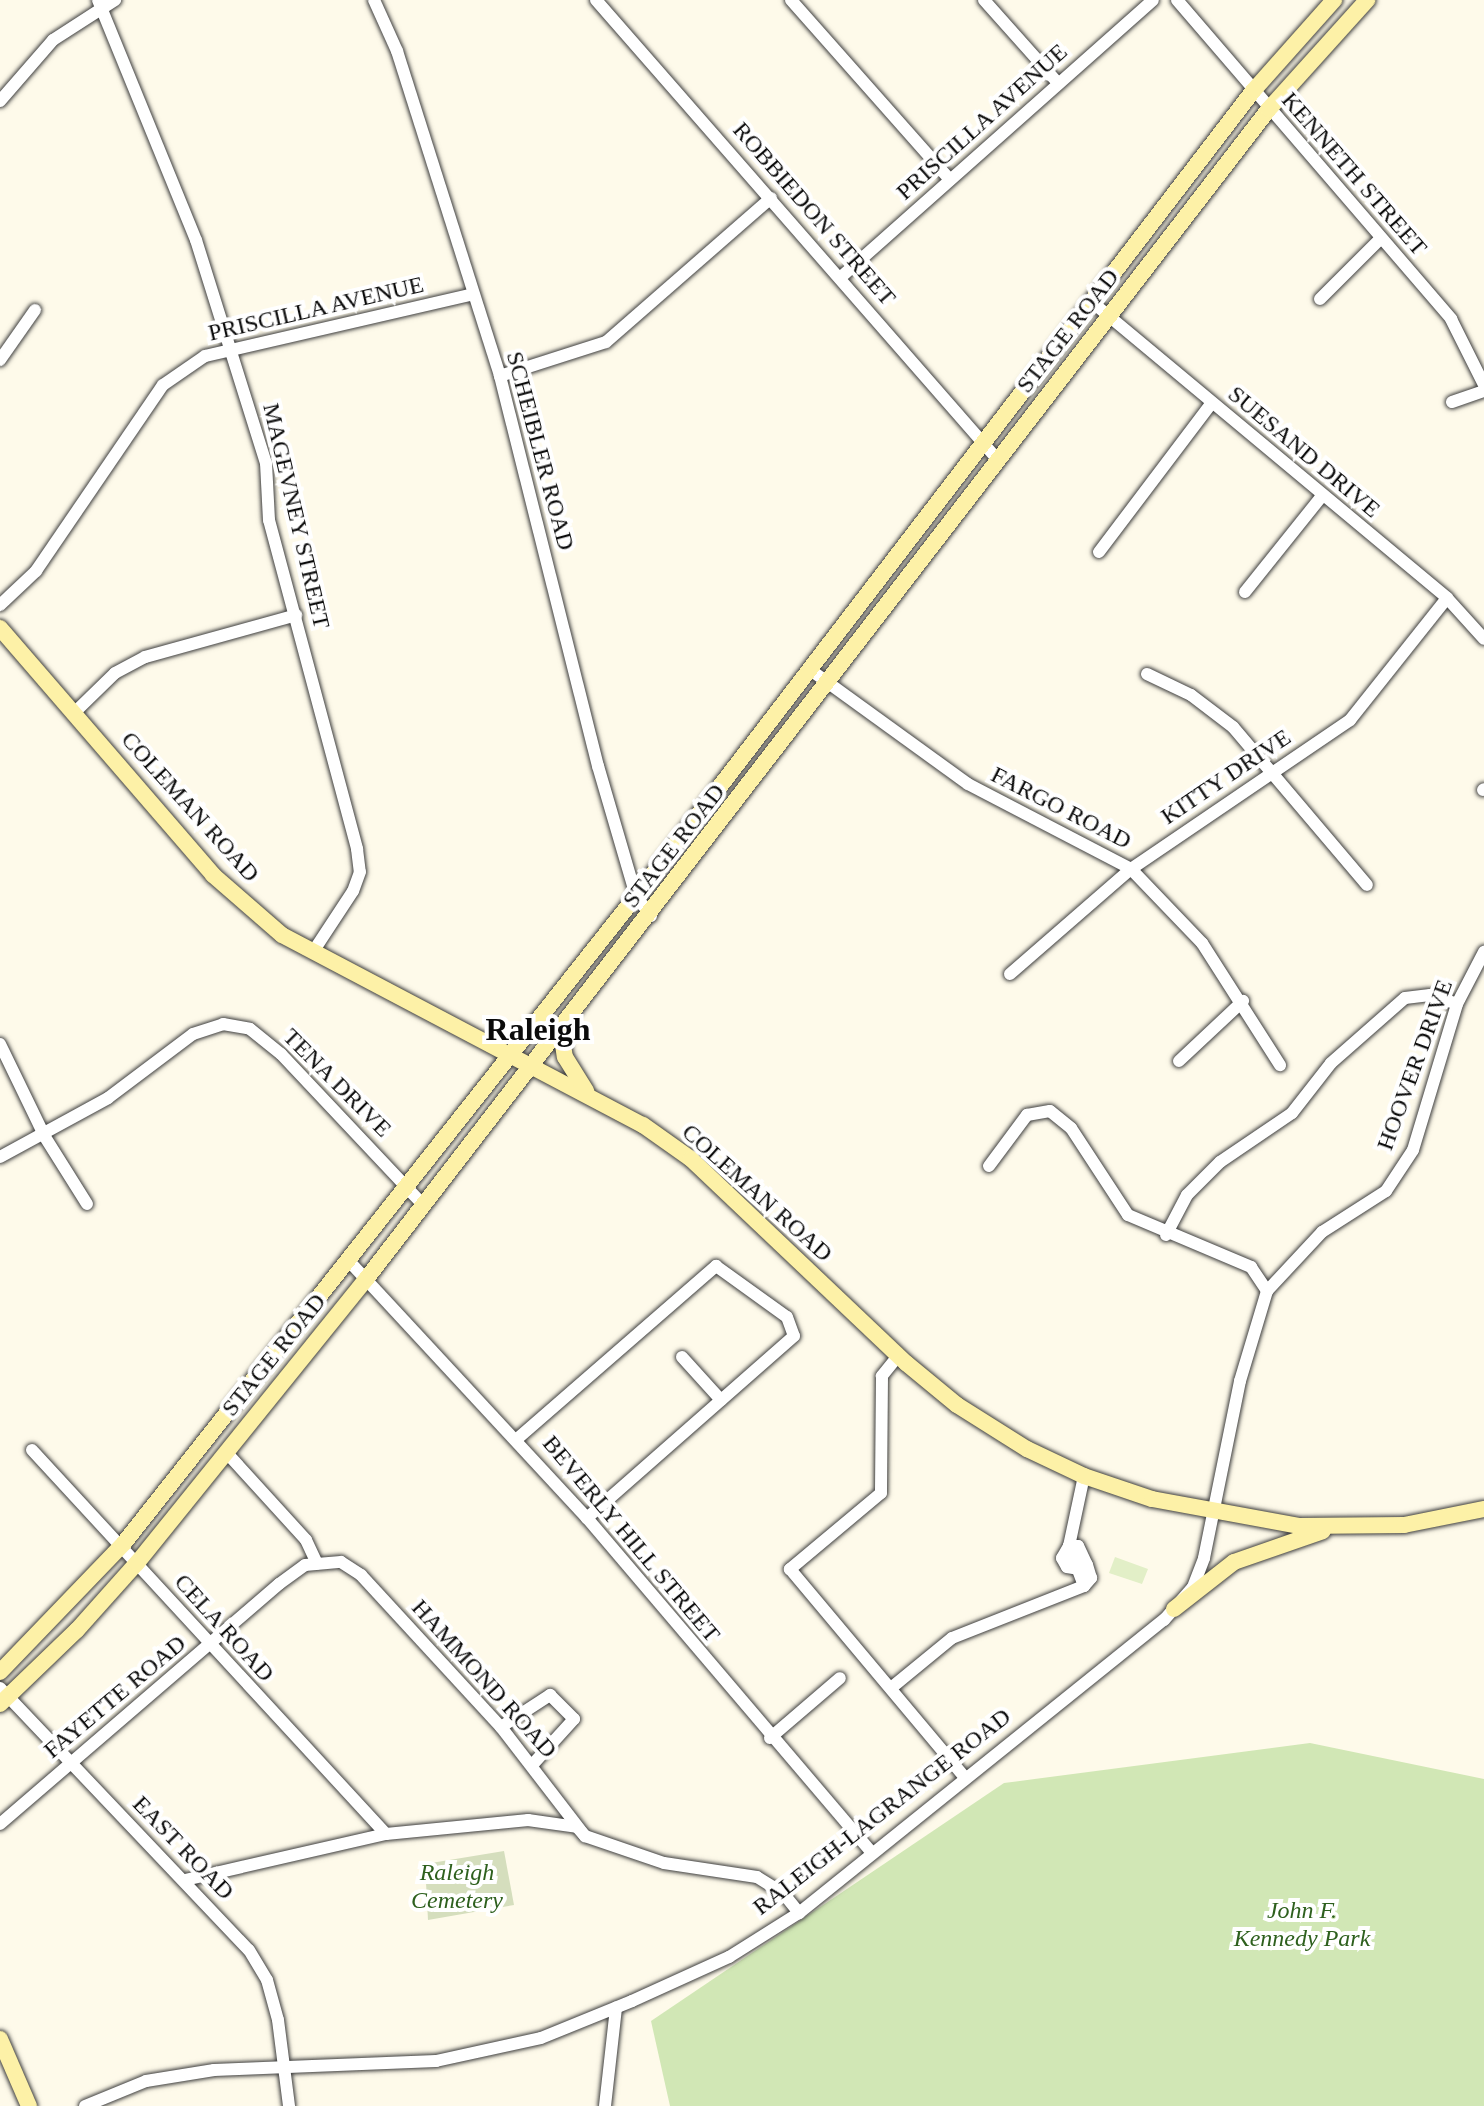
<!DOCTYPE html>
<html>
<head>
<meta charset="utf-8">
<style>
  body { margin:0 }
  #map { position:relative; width:1484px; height:2106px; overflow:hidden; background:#fefaea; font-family:"Times New Roman",serif }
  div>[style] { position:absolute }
  .green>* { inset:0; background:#d1e7b5 }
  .cemetery>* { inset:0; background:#d5debd }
  .pitch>* { inset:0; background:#e2efc7 }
  .roads { filter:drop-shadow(0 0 2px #3e3e3e) drop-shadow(0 0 2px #3e3e3e) }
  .street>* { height:12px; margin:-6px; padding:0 6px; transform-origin:6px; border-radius:6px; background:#fff }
  .secondary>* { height:16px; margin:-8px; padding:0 8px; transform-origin:8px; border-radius:8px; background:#fdf1a7 }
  span { translate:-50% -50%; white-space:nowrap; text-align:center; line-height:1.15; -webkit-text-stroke:8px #fff; paint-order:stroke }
  .street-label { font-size:24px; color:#0b0b0b }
  .park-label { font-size:24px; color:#2e601e; font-style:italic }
  .district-label { font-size:32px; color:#0b0b0b; font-weight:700 }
</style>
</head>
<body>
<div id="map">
  <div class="green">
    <div style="clip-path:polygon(1310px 1743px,1484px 1779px,1484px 2106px,670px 2106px,651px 2021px,1004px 1783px)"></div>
  </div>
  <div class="cemetery">
    <div style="clip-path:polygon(504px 1851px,514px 1905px,428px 1920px,425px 1864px)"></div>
  </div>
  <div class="pitch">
    <div style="clip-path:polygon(1115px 1557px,1148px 1569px,1142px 1584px,1109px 1573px)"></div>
  </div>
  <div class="roads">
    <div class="street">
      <div style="left:98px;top:0;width:259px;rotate:67.8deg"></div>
      <div style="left:196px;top:240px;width:234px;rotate:72.6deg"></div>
      <div style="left:266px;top:463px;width:57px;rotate:87deg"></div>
      <div style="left:269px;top:520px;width:341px;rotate:75deg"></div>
      <div style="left:357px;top:849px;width:23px;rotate:83deg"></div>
      <div style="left:360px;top:872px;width:20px;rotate:110deg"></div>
      <div style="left:353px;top:891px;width:73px;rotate:123.3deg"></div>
      <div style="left:374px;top:0;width:56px;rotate:65.7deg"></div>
      <div style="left:397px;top:51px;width:341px;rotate:72.4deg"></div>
      <div style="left:500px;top:376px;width:402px;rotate:75.9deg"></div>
      <div style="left:598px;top:766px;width:135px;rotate:73.7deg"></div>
      <div style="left:636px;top:896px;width:25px;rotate:53deg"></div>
      <div style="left:596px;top:0;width:611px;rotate:48.85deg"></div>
      <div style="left:791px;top:0;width:240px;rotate:48.5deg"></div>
      <div style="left:984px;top:0;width:111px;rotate:48.3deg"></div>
      <div style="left:1177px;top:0;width:421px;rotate:49.3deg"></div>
      <div style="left:1451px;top:319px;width:74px;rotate:63.4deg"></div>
      <div style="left:0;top:101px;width:81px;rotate:-49deg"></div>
      <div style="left:53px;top:40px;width:74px;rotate:-32.8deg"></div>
      <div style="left:841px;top:277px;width:417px;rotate:-41.6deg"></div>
      <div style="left:1320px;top:299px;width:85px;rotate:-45deg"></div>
      <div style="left:1092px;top:302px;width:462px;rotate:39.8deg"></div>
      <div style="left:1447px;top:598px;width:55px;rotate:47.9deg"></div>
      <div style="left:0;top:360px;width:61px;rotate:-55deg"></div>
      <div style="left:500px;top:376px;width:111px;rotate:-17.8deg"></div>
      <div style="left:606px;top:342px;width:219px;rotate:-41.1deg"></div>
      <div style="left:1452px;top:402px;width:34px;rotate:-19deg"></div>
      <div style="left:1099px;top:552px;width:186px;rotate:-52.9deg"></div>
      <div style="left:1245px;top:592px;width:123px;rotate:-51.3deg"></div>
      <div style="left:0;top:605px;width:50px;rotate:-43.4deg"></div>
      <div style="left:36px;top:571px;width:225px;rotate:-55.7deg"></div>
      <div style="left:163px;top:385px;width:51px;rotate:-34.6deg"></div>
      <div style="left:205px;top:356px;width:275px;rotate:-13deg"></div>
      <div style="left:809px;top:669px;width:196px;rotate:35.9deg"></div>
      <div style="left:968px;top:784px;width:184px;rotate:27.5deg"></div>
      <div style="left:1131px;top:869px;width:103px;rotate:46.2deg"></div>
      <div style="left:1202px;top:943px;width:145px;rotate:57.4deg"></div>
      <div style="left:1147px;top:674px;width:49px;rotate:25.5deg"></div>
      <div style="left:1191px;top:695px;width:53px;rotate:37.3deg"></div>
      <div style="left:1233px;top:727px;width:207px;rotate:49.7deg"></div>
      <div style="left:74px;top:713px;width:57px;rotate:-44.3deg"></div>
      <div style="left:115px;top:673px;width:34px;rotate:-28deg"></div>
      <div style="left:145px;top:657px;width:157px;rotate:-15.5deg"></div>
      <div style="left:1483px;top:790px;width:1px;rotate:-45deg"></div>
      <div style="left:1010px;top:974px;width:160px;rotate:-41deg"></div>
      <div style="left:1131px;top:869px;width:265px;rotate:-34.2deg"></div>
      <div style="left:1350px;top:720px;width:156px;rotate:-51.5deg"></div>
      <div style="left:0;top:1044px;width:103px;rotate:64.2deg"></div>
      <div style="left:45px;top:1137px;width:79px;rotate:57.9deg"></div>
      <div style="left:1179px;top:1061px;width:88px;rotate:-43.2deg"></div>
      <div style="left:0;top:1157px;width:123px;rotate:-28.6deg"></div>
      <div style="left:108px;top:1098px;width:106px;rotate:-37deg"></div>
      <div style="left:193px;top:1034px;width:32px;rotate:-18deg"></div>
      <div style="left:223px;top:1024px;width:27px;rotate:10deg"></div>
      <div style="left:250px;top:1029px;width:40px;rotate:39deg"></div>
      <div style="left:281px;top:1054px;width:209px;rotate:46.7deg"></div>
      <div style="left:989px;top:1166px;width:64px;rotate:-53.3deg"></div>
      <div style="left:1027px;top:1115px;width:23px;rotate:-10deg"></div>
      <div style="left:1050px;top:1111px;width:27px;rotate:39deg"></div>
      <div style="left:1071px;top:1128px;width:104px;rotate:56.8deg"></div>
      <div style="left:1128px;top:1215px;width:134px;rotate:22.9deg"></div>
      <div style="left:1251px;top:1267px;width:29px;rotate:56deg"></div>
      <div style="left:1166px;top:1235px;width:45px;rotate:-62.3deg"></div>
      <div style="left:1187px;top:1195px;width:47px;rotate:-45deg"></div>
      <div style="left:1220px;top:1162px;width:87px;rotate:-34.2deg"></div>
      <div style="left:1292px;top:1113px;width:63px;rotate:-52deg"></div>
      <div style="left:1331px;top:1063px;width:98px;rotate:-41.3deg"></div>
      <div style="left:1405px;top:998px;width:25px;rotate:-7deg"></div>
      <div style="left:1430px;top:995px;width:28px;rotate:18deg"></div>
      <div style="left:348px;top:1260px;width:352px;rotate:47.2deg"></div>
      <div style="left:587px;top:1518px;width:440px;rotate:49.6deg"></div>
      <div style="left:898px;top:1356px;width:26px;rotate:129deg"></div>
      <div style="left:882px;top:1376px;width:117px;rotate:90.5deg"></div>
      <div style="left:881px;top:1493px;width:119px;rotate:140.1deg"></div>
      <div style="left:790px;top:1569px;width:270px;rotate:50deg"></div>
      <div style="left:682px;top:1357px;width:58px;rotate:47.8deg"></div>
      <div style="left:517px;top:1439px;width:264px;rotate:-41deg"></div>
      <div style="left:716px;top:1266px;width:87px;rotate:35.7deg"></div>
      <div style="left:787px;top:1317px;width:20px;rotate:70deg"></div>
      <div style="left:794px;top:1336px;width:276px;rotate:138.7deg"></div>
      <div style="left:32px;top:1450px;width:522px;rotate:47.33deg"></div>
      <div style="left:226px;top:1452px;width:119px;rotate:47.7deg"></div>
      <div style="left:306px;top:1540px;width:26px;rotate:65deg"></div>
      <div style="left:1069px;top:1546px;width:14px;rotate:120deg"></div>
      <div style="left:1062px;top:1558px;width:10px;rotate:61deg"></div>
      <div style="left:1067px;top:1567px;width:11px;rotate:10deg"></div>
      <div style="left:1084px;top:1586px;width:43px;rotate:-110.6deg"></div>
      <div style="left:1069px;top:1546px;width:72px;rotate:-77.9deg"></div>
      <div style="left:0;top:1688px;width:361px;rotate:46.5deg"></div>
      <div style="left:249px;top:1950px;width:35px;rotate:59deg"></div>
      <div style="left:267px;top:1980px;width:41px;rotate:74.6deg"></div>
      <div style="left:278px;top:2020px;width:87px;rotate:82.7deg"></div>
      <div style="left:891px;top:1688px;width:79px;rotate:-39.3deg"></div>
      <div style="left:952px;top:1638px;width:142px;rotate:-21.5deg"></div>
      <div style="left:1084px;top:1586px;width:11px;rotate:-49deg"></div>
      <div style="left:1091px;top:1578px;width:14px;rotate:-107deg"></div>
      <div style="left:1087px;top:1565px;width:21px;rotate:-115deg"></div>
      <div style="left:1078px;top:1546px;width:9px;rotate:180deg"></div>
      <div style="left:501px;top:1727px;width:59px;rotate:-33.1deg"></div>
      <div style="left:550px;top:1695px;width:34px;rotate:45deg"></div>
      <div style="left:574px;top:1719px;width:61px;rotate:132.3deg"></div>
      <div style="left:770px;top:1738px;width:92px;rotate:-40.6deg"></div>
      <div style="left:0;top:1824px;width:368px;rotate:-40.7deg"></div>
      <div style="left:279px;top:1584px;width:32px;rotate:-36deg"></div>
      <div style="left:305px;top:1565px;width:36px;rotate:-5deg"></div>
      <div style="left:341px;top:1562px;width:24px;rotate:33deg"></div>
      <div style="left:361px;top:1575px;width:207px;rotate:47.4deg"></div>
      <div style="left:501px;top:1727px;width:138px;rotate:52.4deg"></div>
      <div style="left:185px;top:1880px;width:206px;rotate:-12.9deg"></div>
      <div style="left:386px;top:1834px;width:143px;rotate:-5.6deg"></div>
      <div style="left:528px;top:1820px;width:49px;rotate:8.1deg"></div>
      <div style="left:577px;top:1827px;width:12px;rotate:48deg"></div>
      <div style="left:585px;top:1836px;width:83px;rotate:18.9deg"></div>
      <div style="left:664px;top:1863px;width:94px;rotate:8.6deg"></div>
      <div style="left:757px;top:1877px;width:31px;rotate:32deg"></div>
      <div style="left:783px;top:1893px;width:26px;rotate:51deg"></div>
      <div style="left:85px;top:2106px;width:66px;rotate:-22.3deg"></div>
      <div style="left:146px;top:2081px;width:69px;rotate:-9.2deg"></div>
      <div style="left:214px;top:2070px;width:222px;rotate:-2.3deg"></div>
      <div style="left:436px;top:2061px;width:107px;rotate:-12.4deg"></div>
      <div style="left:541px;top:2038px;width:98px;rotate:-22.1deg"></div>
      <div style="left:632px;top:2001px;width:107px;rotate:-24.4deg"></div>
      <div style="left:729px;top:1957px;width:83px;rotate:-32.2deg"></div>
      <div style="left:799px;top:1913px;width:468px;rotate:-38.8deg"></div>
      <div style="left:1164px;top:1620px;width:44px;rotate:-48.7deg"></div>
      <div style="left:1193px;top:1587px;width:31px;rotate:-69deg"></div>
      <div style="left:1204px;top:1558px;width:181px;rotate:-78.5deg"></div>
      <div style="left:1240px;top:1381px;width:94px;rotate:-73.3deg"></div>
      <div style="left:1267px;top:1291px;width:81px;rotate:-47deg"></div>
      <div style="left:1322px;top:1232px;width:76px;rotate:-32.6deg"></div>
      <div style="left:1386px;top:1191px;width:49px;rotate:-56.6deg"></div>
      <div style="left:1413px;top:1150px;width:152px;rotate:-73.2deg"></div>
      <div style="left:1457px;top:1004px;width:59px;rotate:-62.6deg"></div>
      <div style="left:605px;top:2106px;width:99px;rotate:-83.6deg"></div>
    </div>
    <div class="secondary">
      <div style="left:0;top:628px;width:326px;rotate:49.2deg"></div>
      <div style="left:213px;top:875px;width:91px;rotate:41deg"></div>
      <div style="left:282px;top:935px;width:408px;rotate:27.8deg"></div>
      <div style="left:643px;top:1125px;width:59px;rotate:35.3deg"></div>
      <div style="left:691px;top:1159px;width:296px;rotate:43.5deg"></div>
      <div style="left:906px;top:1363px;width:66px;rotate:39.5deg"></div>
      <div style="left:957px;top:1405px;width:83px;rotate:32.2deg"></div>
      <div style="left:1027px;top:1449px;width:63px;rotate:25.3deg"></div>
      <div style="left:1084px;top:1476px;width:72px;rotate:18.7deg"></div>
      <div style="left:1152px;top:1499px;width:149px;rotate:10.4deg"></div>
      <div style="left:1299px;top:1526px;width:105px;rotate:-0.5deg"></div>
      <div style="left:1404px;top:1525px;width:82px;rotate:-11.3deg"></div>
      <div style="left:561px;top:1030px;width:27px;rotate:82deg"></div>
      <div style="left:565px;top:1057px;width:40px;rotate:58deg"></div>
      <div style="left:1174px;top:1609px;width:76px;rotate:-38.1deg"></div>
      <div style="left:1234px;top:1562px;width:94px;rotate:-19.2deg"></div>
      <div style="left:0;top:1672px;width:179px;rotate:-46.1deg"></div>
      <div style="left:124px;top:1543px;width:825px;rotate:-51.64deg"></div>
      <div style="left:636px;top:896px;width:1014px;rotate:-52.53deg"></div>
      <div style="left:1253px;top:91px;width:122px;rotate:-48.3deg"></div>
      <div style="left:0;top:1704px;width:107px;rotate:-43.9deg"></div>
      <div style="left:77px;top:1630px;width:90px;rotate:-48.2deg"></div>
      <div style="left:137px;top:1563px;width:366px;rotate:-51.1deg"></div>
      <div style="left:367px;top:1278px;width:1477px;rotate:-52.35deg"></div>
      <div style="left:1269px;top:109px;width:147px;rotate:-48deg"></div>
      <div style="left:0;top:2039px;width:73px;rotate:66.6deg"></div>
    </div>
  </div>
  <div class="street-label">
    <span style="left:982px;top:122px;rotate:-42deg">PRISCILLA AVENUE</span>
    <span style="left:1354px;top:174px;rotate:49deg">KENNETH STREET</span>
    <span style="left:814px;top:214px;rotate:49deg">ROBBIEDON STREET</span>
    <span style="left:316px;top:309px;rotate:-13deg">PRISCILLA AVENUE</span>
    <span style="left:1068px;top:331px;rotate:-52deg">STAGE ROAD</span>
    <span style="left:540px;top:451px;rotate:75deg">SCHEIBLER ROAD</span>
    <span style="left:1304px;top:452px;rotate:40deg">SUESAND DRIVE</span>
    <span style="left:296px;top:516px;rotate:77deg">MAGEVNEY STREET</span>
    <span style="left:1226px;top:777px;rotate:-34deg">KITTY DRIVE</span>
    <span style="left:190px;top:807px;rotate:48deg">COLEMAN ROAD</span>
    <span style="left:1061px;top:808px;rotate:27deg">FARGO ROAD</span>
    <span style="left:674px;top:846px;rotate:-52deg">STAGE ROAD</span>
    <span style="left:1415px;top:1065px;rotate:-70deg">HOOVER DRIVE</span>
    <span style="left:337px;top:1083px;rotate:45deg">TENA DRIVE</span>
    <span style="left:757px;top:1193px;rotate:42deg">COLEMAN ROAD</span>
    <span style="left:274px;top:1355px;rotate:-51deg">STAGE ROAD</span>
    <span style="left:631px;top:1539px;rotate:50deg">BEVERLY HILL STREET</span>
    <span style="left:224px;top:1628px;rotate:48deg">CELA ROAD</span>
    <span style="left:484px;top:1679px;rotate:48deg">HAMMOND ROAD</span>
    <span style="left:115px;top:1697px;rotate:-40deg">FAYETTE ROAD</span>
    <span style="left:882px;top:1812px;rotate:-38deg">RALEIGH-LAGRANGE ROAD</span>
    <span style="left:183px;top:1848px;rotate:46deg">EAST ROAD</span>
  </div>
  <div class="park-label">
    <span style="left:457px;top:1887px">Raleigh<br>Cemetery</span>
    <span style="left:1302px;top:1925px">John F.<br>Kennedy Park</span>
  </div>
  <div class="district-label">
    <span style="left:538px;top:1029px">Raleigh</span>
  </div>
</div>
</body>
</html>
